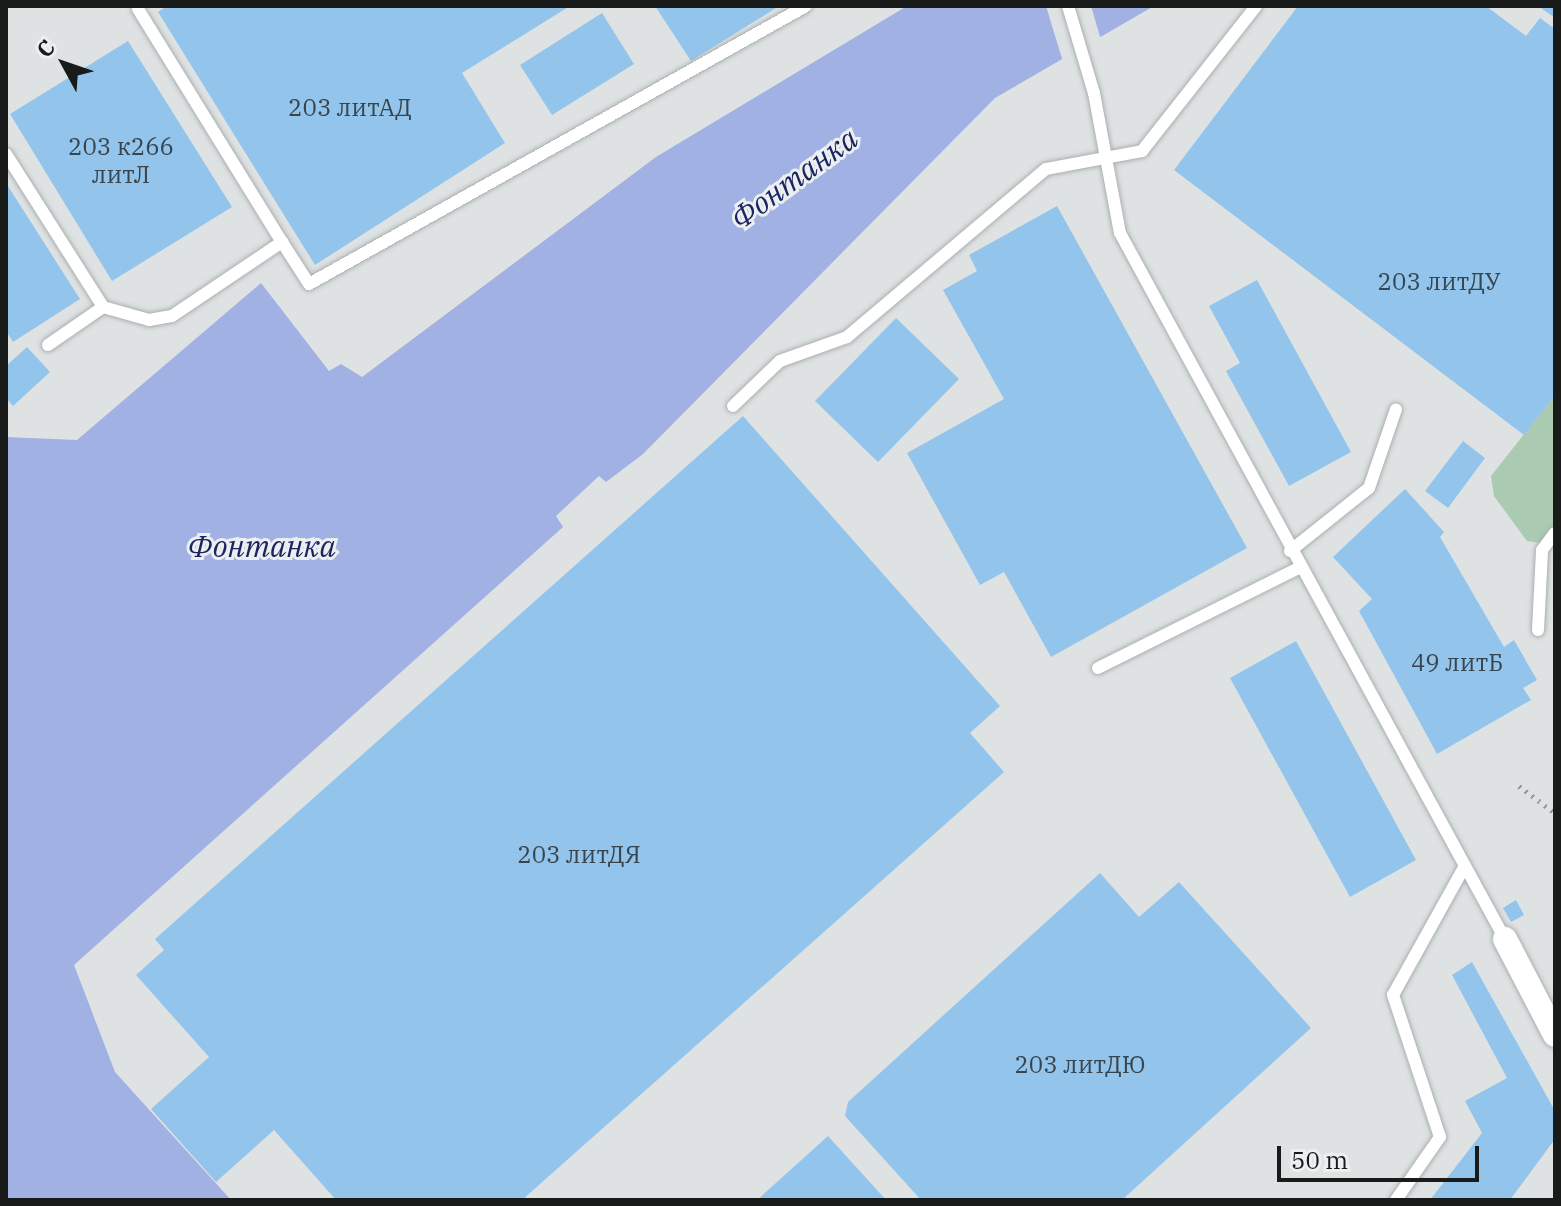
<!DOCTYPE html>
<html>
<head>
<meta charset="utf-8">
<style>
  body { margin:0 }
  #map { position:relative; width:1561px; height:1206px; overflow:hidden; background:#dee2e3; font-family:"IBM Plex Serif",serif }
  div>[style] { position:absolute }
  .green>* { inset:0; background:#aacbb2 }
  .water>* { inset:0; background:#a1b1e4 }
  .pier>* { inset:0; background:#dee2e3 }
  .building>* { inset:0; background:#93c5ec }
  .path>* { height:5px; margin-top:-2.5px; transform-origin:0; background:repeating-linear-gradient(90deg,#96999a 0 2px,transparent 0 8px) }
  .roads { filter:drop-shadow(0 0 2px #abafb0) drop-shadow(0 0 2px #abafb0) }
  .service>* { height:12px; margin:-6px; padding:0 6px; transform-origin:6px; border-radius:6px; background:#fff }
  .minor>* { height:24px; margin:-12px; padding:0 12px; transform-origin:12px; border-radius:12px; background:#fff }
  span { translate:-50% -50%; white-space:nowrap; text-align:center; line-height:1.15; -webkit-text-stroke:6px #ebeff0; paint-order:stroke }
  .number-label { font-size:24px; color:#38454e }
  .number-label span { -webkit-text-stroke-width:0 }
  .water-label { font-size:30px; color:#1b2561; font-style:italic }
  .frame { position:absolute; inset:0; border:8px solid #191a1a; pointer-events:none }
  .north { position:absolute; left:24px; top:24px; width:80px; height:80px; -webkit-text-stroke:6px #ebeff0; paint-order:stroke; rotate:310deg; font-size:22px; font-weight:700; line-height:32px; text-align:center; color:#191a1a }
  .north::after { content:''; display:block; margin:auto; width:28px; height:36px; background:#191a1a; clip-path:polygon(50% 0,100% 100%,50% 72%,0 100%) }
  .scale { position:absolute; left:1277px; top:1146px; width:202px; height:36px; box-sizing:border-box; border:4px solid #191a1a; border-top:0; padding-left:10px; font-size:24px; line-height:28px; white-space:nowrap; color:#191a1a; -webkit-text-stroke:6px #ebeff0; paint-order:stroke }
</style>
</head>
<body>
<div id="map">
  <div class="green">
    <div style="clip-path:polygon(1555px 395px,1555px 524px,1540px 543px,1527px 541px,1494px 496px,1491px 476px)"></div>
  </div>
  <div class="water">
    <div style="clip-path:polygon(907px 6px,1154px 6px,995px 98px,643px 454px,606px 482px,599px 476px,556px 516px,563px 527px,74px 965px,115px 1072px,231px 1200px,6px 1200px,6px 437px,77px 440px,261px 283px,329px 371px,341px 364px,362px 377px,656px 157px)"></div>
  </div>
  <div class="pier">
    <div style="clip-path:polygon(1046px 6px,1091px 6px,1101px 40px,1063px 62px)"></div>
  </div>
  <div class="building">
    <div style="clip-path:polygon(167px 6px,570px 6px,462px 73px,505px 143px,315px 265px,158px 12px)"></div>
    <div style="clip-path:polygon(655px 6px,779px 6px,691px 61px)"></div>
    <div style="clip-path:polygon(1298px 6px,1486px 6px,1526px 36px,1540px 18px,1555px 29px,1555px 395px,1524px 435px,1174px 170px)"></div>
    <div style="clip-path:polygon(1538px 6px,1555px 6px,1555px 18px)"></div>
    <div style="clip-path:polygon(602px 13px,634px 64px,552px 115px,520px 65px)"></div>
    <div style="clip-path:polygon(128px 41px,232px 207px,112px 281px,10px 114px)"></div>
    <div style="clip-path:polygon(6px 183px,80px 299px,13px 342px,6px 331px)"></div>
    <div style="clip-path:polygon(1057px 206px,1247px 548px,1051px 657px,1004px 572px,980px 585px,907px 453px,1004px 399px,943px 290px,977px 271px,969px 255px)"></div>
    <div style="clip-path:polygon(1257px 280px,1351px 452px,1289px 486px,1226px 371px,1240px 363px,1209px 306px)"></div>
    <div style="clip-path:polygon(896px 318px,959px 379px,878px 462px,815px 401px)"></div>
    <div style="clip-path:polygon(27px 347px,50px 372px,13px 406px,6px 398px,6px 366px)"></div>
    <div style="clip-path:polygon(743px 416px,1000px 706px,970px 733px,1004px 772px,522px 1200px,336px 1200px,274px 1130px,216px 1182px,151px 1109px,209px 1057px,136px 975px,164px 950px,155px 939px)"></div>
    <div style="clip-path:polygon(1463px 441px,1485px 458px,1448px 508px,1425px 491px)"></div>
    <div style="clip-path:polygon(1405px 489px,1444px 532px,1440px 537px,1504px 647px,1514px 640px,1537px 680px,1523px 688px,1531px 700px,1437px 754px,1359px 611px,1372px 599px,1333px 557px)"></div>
    <div style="clip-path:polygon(1296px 641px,1416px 860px,1350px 897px,1230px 678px)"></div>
    <div style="clip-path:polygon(1100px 873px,1139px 917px,1179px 882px,1311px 1028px,1122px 1200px,921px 1200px,845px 1116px,848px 1102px)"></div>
    <div style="clip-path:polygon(1516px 900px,1524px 915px,1511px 922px,1503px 908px)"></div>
    <div style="clip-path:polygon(1472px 962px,1555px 1111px,1555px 1139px,1510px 1200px,1430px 1200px,1482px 1133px,1465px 1101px,1507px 1078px,1452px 975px)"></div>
    <div style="clip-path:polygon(828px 1136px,886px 1200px,757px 1200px)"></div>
  </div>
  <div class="path">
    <div style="left:1519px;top:786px;width:45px;rotate:36.9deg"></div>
  </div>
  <div class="roads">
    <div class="service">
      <div style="left:1068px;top:6px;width:91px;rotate:73.4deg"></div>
      <div style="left:1094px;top:93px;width:142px;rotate:79.5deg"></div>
      <div style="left:1120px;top:233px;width:804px;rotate:61.4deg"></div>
      <div style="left:138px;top:9px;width:274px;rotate:58.3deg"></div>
      <div style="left:6px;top:154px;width:181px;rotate:57.6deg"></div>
      <div style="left:48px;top:345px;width:67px;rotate:-34.6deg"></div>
      <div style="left:103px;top:307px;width:48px;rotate:15.8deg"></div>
      <div style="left:149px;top:320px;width:23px;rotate:-10deg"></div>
      <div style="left:172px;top:316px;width:133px;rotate:-33.9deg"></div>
      <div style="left:282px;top:242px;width:50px;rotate:57.3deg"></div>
      <div style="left:309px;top:284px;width:569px;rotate:-29.22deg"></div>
      <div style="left:733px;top:406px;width:65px;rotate:-43.8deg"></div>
      <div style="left:780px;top:361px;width:71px;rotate:-19.7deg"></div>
      <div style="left:847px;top:337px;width:260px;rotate:-40.2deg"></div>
      <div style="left:1046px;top:169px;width:98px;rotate:-10.6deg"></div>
      <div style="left:1142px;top:151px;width:184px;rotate:-51.8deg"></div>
      <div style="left:1290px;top:551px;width:101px;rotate:-38.6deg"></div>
      <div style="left:1369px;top:488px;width:83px;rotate:-71.1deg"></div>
      <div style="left:1538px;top:630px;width:80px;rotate:-87.1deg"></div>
      <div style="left:1542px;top:550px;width:21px;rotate:-53deg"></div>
      <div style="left:1098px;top:668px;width:225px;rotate:-26.5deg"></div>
      <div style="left:1396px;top:1200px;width:77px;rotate:-55.1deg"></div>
      <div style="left:1440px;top:1137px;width:150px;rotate:-108.3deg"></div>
      <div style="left:1393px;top:995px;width:144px;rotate:-60.9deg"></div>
    </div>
    <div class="minor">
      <div style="left:1505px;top:939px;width:108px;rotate:62.5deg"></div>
    </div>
  </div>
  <div class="number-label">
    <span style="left:350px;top:108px">203 литАД</span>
    <span style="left:121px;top:161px">203 к266<br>литЛ</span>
    <span style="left:1439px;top:282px">203 литДУ</span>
    <span style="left:1457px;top:663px">49 литБ</span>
    <span style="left:579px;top:855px">203 литДЯ</span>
    <span style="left:1080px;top:1065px">203 литДЮ</span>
  </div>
  <div class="water-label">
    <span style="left:794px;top:178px;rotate:-36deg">Фонтанка</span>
    <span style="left:262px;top:546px">Фонтанка</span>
  </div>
  <div class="frame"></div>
  <div class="north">С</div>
  <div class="scale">50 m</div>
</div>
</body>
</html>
